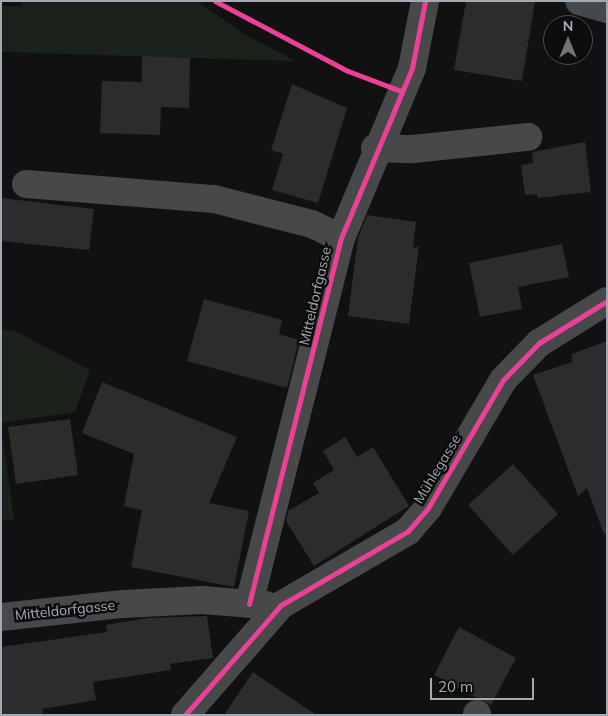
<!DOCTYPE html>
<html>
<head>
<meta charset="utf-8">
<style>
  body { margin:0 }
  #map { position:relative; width:608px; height:716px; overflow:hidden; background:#111112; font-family:Mulish,sans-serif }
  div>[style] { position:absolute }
  .green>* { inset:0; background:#1b221c }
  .building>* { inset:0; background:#2c2c2d }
  .minor>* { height:28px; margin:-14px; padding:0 14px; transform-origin:14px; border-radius:14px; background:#46484a }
  .cycleway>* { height:5px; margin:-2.5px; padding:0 2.5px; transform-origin:2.5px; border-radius:2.5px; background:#ea4096 }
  span { translate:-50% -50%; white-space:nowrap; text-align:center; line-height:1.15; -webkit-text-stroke:5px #0c0c0d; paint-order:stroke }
  .street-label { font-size:14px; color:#a2aab3 }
  .frame { position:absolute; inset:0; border:2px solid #a2aab3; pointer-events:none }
  .north { position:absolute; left:543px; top:15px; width:50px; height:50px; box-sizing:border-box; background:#0c0c0d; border:1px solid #484b4f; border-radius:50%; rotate:0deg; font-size:14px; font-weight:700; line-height:20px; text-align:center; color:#a2aab3 }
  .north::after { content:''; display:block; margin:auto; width:18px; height:22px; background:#6f747b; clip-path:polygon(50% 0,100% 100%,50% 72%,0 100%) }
  .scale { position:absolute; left:430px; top:678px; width:104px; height:22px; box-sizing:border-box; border:2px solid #a2aab3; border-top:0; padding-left:6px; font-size:15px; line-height:18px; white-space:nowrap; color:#a2aab3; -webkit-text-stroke:4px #0c0c0d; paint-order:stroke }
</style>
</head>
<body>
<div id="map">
  <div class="green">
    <div style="clip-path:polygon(23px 1px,197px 1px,242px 33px,296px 61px,1px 52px,1px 6px,22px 7px)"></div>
    <div style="clip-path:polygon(1px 330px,13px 330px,90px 370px,75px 412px,1px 423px)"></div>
    <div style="clip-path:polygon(1px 428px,14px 519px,1px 521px)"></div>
  </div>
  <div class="building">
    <div style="clip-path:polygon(466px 1px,535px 1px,522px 81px,454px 70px)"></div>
    <div style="clip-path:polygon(142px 56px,190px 58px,189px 108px,161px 107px,160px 135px,100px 133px,102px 81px,142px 82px)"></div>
    <div style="clip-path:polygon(292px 84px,347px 108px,318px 203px,272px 190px,283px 154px,271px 150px)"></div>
    <div style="clip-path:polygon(585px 142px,591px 192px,537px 198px,537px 194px,525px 195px,521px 165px,533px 163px,532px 152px)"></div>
    <div style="clip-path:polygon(1px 198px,94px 209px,89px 250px,1px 241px)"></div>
    <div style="clip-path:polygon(367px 215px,416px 222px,413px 248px,419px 246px,409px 324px,348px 316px,358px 238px)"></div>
    <div style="clip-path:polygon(562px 244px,569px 277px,518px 287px,522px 309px,480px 317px,469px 263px)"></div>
    <div style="clip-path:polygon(204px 299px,282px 320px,279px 334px,299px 340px,287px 388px,187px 361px)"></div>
    <div style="clip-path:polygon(607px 341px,607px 534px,604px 534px,587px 488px,578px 496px,533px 375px,572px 362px,572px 354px)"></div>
    <div style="clip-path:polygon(102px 382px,237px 437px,209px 503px,249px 511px,234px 587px,131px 567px,142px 510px,124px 506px,134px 454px,82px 433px)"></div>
    <div style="clip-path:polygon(70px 419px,78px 475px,16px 484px,8px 427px)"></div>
    <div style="clip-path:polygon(345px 437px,357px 457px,373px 447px,409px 506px,314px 566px,286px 521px,288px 511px,319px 493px,313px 483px,334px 470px,323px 451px)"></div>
    <div style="clip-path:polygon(513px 464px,558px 514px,513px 555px,468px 505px)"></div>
    <div style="clip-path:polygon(207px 616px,213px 658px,170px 664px,171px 670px,93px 682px,96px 700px,42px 709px,43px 715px,1px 715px,1px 647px,107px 632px,106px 625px,148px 618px)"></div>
    <div style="clip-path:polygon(459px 627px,516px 658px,491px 705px,434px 675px)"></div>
    <div style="clip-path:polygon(253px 672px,316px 715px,224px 715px)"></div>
  </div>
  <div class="minor">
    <div style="left:579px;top:1px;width:29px;rotate:16deg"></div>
    <div style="left:375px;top:148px;width:38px;rotate:2deg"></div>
    <div style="left:413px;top:149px;width:116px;rotate:-6deg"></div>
    <div style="left:26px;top:184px;width:189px;rotate:4.6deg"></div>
    <div style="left:214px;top:199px;width:101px;rotate:14.3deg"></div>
    <div style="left:312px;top:224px;width:32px;rotate:26deg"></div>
    <div style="left:249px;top:604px;width:377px;rotate:-75.9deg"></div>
    <div style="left:341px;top:238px;width:184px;rotate:-67.3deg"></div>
    <div style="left:412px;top:68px;width:68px;rotate:-79deg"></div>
    <div style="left:1px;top:617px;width:123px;rotate:-6.1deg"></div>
    <div style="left:123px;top:604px;width:79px;rotate:-2.9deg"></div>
    <div style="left:202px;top:600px;width:64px;rotate:4.5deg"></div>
    <div style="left:185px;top:715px;width:146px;rotate:-48.9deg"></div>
    <div style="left:281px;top:605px;width:147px;rotate:-30.2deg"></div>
    <div style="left:408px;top:531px;width:30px;rotate:-49deg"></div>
    <div style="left:428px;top:508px;width:148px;rotate:-59.6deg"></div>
    <div style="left:503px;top:380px;width:52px;rotate:-45.8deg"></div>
    <div style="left:539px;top:343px;width:80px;rotate:-31.7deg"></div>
    <div style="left:477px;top:715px;width:1px;rotate:-90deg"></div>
  </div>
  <div class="cycleway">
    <div style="left:215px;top:1px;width:150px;rotate:27.8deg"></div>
    <div style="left:348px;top:71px;width:57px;rotate:20.7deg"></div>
    <div style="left:249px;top:604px;width:377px;rotate:-75.9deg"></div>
    <div style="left:341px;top:238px;width:184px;rotate:-67.3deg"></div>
    <div style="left:412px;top:68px;width:68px;rotate:-79deg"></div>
    <div style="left:185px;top:715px;width:146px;rotate:-48.9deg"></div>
    <div style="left:281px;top:605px;width:147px;rotate:-30.2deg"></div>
    <div style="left:408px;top:531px;width:30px;rotate:-49deg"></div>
    <div style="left:428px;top:508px;width:148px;rotate:-59.6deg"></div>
    <div style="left:503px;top:380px;width:52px;rotate:-45.8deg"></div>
    <div style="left:539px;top:343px;width:80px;rotate:-31.7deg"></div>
  </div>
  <div class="street-label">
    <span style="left:315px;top:296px;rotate:-77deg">Mitteldorfgasse</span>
    <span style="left:437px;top:469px;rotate:-59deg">Mühlegasse</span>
    <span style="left:65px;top:610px;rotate:-6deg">Mitteldorfgasse</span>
  </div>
  <div class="frame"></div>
  <div class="north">N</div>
  <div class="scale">20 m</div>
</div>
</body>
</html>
